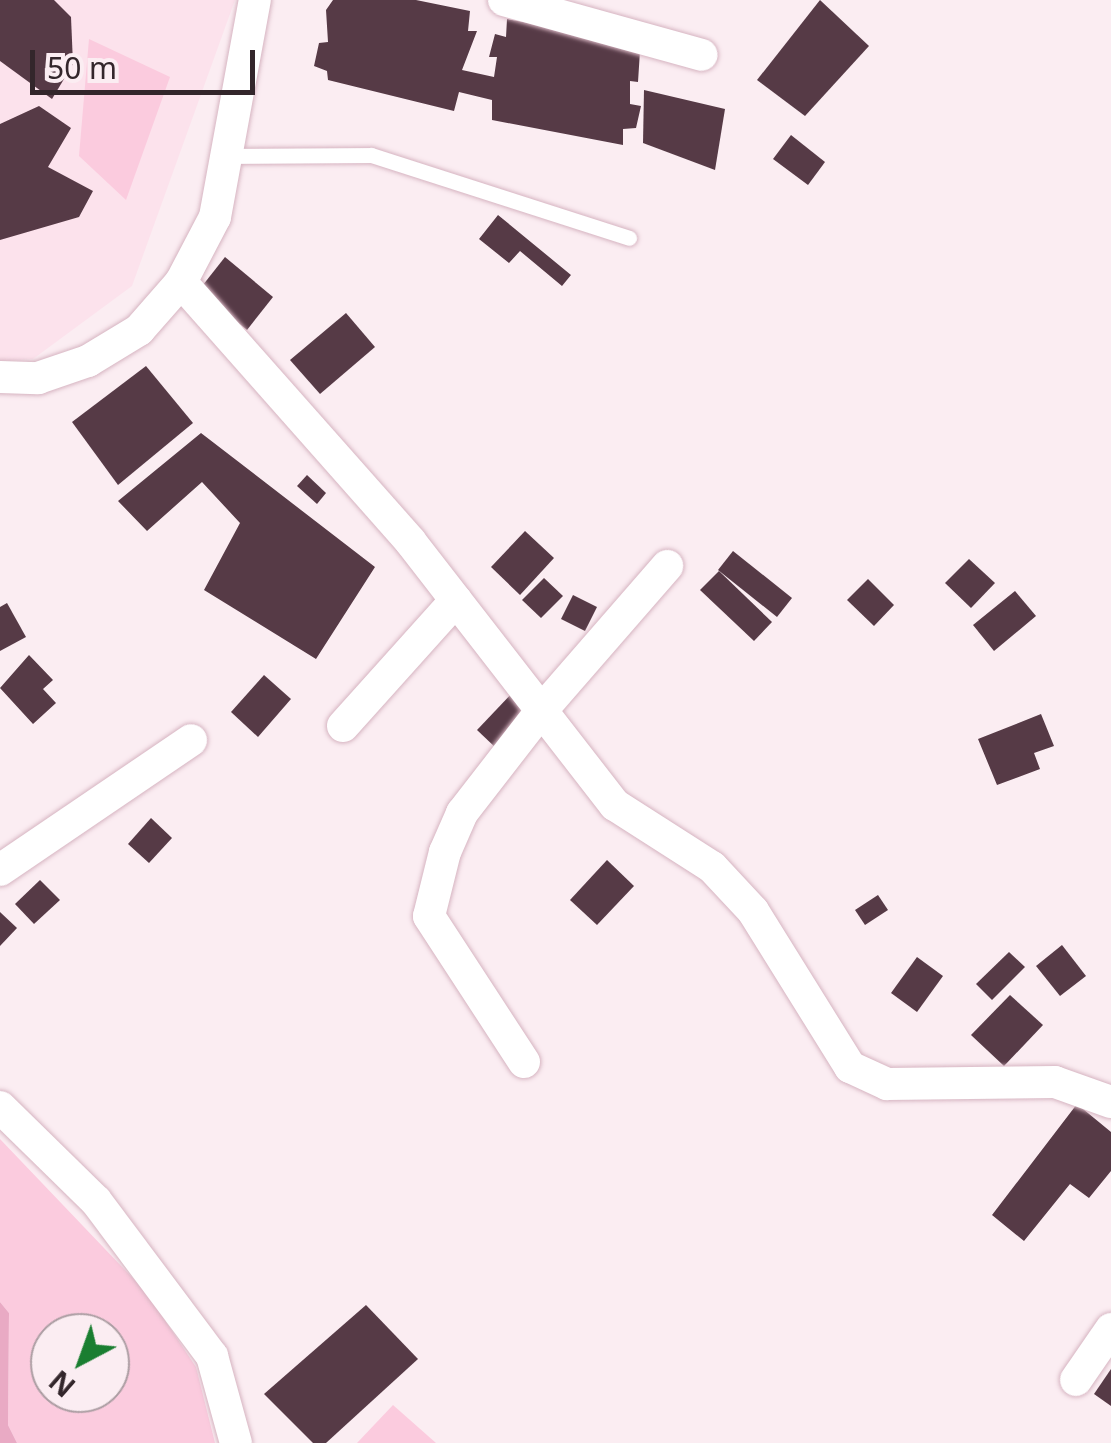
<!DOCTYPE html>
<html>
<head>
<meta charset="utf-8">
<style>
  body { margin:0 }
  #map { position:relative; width:1111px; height:1443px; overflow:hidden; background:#fbedf2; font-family:"Noto Sans",sans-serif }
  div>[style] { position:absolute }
  .built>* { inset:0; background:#fce2ec }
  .green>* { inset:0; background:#fbcbde }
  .water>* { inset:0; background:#e9aac4 }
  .building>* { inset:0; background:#563a46 }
  .roads { filter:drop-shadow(0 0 2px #d6b4c1) drop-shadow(0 0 2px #d6b4c1) }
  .lane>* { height:15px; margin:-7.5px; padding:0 7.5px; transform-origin:7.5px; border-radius:7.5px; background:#fff }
  .street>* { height:32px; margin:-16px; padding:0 16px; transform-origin:16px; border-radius:16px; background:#fff }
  span { translate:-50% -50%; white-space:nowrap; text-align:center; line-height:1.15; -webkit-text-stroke:10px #fbedf2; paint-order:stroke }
  .north { position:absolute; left:30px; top:1313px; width:100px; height:100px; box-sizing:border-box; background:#fbedf2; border:2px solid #ab9da2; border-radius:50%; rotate:221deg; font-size:28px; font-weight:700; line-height:40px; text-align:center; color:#33262b }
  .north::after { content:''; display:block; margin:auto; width:35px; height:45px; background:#1a7e31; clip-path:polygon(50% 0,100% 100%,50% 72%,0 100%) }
  .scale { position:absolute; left:30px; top:50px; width:225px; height:45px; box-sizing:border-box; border:5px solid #33262b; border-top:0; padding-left:12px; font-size:30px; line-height:35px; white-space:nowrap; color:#33262b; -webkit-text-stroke:8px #fbedf2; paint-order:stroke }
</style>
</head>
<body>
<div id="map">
  <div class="built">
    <div style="clip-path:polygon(0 0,235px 0,132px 286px,33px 359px,0 361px)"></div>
  </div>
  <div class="green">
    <div style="clip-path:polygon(89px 39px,170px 77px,126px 200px,79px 156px)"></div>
    <div style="clip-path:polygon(evenodd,0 1139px,146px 1292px,196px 1367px,215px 1443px,17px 1443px,8px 1425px,9px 1313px,0 1302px,0 1139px,50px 1333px,110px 1333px,110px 1393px,50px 1393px,50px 1333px)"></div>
    <div style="clip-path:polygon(393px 1405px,436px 1443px,357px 1443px)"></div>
  </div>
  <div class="water">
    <div style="clip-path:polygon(0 1302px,9px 1313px,8px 1425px,17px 1443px,0 1443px)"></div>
  </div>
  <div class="building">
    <div style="clip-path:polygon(0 0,54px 0,71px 17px,73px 64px,52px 99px,0 61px)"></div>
    <div style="clip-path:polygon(333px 0,416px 0,470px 11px,468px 31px,477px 31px,462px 70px,494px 77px,497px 57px,489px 57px,495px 34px,506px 37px,507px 19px,626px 41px,640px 51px,638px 82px,630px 81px,630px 104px,641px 106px,636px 128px,623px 129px,623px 145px,492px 120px,492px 100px,459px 92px,454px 111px,328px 80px,327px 71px,314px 66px,319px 43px,328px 42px,326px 10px)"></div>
    <div style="clip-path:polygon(820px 0,869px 46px,805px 116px,757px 80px)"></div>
    <div style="clip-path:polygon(644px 90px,725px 109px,715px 170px,643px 143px)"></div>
    <div style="clip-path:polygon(39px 106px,71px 128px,48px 167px,93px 191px,79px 217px,0 240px,0 124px)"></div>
    <div style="clip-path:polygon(791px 135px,825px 162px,808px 185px,773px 159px)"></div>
    <div style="clip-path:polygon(498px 215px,571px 275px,562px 286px,520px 251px,509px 263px,479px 239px)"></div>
    <div style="clip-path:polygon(225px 257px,273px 297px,247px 330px,199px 290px)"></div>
    <div style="clip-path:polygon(346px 313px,375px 347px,320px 394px,290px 360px)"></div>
    <div style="clip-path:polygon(146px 366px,193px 423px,118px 485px,72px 422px)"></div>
    <div style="clip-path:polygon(201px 433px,375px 567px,316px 659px,204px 590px,240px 523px,202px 482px,147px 531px,118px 501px)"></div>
    <div style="clip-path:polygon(307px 475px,326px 493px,317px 504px,297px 486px)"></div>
    <div style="clip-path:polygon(525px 531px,554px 558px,520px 595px,491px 567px)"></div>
    <div style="clip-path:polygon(733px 551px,792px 598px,777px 617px,718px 570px)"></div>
    <div style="clip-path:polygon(969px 559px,995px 583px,971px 608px,945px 583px)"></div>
    <div style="clip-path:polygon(719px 571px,772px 622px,754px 641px,700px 590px)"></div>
    <div style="clip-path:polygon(544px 578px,563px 596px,541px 618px,522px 600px)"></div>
    <div style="clip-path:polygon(868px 579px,894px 605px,874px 626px,847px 600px)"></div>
    <div style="clip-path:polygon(1015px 591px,1036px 616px,994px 651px,973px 625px)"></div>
    <div style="clip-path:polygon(573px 595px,597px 607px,585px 631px,561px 619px)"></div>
    <div style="clip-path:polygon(7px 603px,26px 637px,0 651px,0 607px)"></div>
    <div style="clip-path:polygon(29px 655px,53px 680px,43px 689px,56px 703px,33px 724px,0 688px)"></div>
    <div style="clip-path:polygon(264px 675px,291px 699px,258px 737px,231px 712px)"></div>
    <div style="clip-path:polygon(514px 691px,534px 710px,497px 749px,477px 730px)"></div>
    <div style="clip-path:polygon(1041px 714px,1054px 746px,1034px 753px,1040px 769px,997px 785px,978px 739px)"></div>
    <div style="clip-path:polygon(151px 818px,172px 838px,149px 863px,128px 844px)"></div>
    <div style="clip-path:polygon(607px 860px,634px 886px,597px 925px,570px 900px)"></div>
    <div style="clip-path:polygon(40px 880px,60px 900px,34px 924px,15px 904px)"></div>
    <div style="clip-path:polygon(878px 895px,888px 910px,865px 925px,855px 910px)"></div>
    <div style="clip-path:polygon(0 912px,17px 928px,0 946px)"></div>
    <div style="clip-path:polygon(1062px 945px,1086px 976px,1060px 996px,1036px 966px)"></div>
    <div style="clip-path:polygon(1009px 952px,1025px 967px,992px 1000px,976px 984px)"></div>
    <div style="clip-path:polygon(917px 957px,943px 976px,917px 1012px,891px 993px)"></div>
    <div style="clip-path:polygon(1010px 995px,1043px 1025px,1004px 1066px,971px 1035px)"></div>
    <div style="clip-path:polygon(1077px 1104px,1111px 1132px,1111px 1171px,1089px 1198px,1070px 1184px,1024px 1241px,992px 1215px)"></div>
    <div style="clip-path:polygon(366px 1305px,418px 1359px,326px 1443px,313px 1443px,264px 1394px)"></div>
    <div style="clip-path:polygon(1111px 1369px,1111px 1406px,1094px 1394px)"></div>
  </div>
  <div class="roads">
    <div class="lane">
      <div style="left:226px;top:156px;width:145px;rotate:-0.4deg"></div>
      <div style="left:371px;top:155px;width:271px;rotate:17.8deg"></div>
    </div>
    <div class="street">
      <div style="left:504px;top:0;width:205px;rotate:15.5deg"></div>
      <div style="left:181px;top:282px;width:346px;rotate:48.5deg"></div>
      <div style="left:410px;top:541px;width:334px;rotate:52.2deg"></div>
      <div style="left:615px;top:805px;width:115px;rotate:32.6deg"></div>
      <div style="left:712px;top:867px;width:60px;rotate:47deg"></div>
      <div style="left:753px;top:911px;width:184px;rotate:58.1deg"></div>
      <div style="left:850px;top:1067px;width:41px;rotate:24.7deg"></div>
      <div style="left:887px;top:1084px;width:168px;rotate:-0.7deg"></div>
      <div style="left:1055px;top:1082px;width:59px;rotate:19.7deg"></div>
      <div style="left:0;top:377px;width:38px;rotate:2deg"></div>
      <div style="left:38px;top:378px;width:53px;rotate:-18.8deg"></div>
      <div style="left:88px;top:361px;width:60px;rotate:-31.3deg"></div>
      <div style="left:139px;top:330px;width:64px;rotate:-48.8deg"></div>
      <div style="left:181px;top:282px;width:73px;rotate:-62.4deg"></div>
      <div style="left:215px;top:217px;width:221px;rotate:-79.6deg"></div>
      <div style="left:343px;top:726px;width:169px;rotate:-48.1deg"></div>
      <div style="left:0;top:870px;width:231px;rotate:-34.2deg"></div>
      <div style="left:524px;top:1062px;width:174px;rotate:-123.1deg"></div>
      <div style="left:429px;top:916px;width:66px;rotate:-76deg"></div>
      <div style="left:445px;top:852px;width:43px;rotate:-66.4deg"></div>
      <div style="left:462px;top:813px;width:130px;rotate:-52.2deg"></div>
      <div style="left:542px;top:710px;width:191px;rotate:-49deg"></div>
      <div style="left:0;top:1107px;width:134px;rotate:44.4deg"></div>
      <div style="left:96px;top:1201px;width:194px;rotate:53.2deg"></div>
      <div style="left:212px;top:1356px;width:90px;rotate:74.6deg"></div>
      <div style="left:1076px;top:1380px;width:62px;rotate:-55.5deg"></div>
    </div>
  </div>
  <div class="north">N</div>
  <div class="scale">50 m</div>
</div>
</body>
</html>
